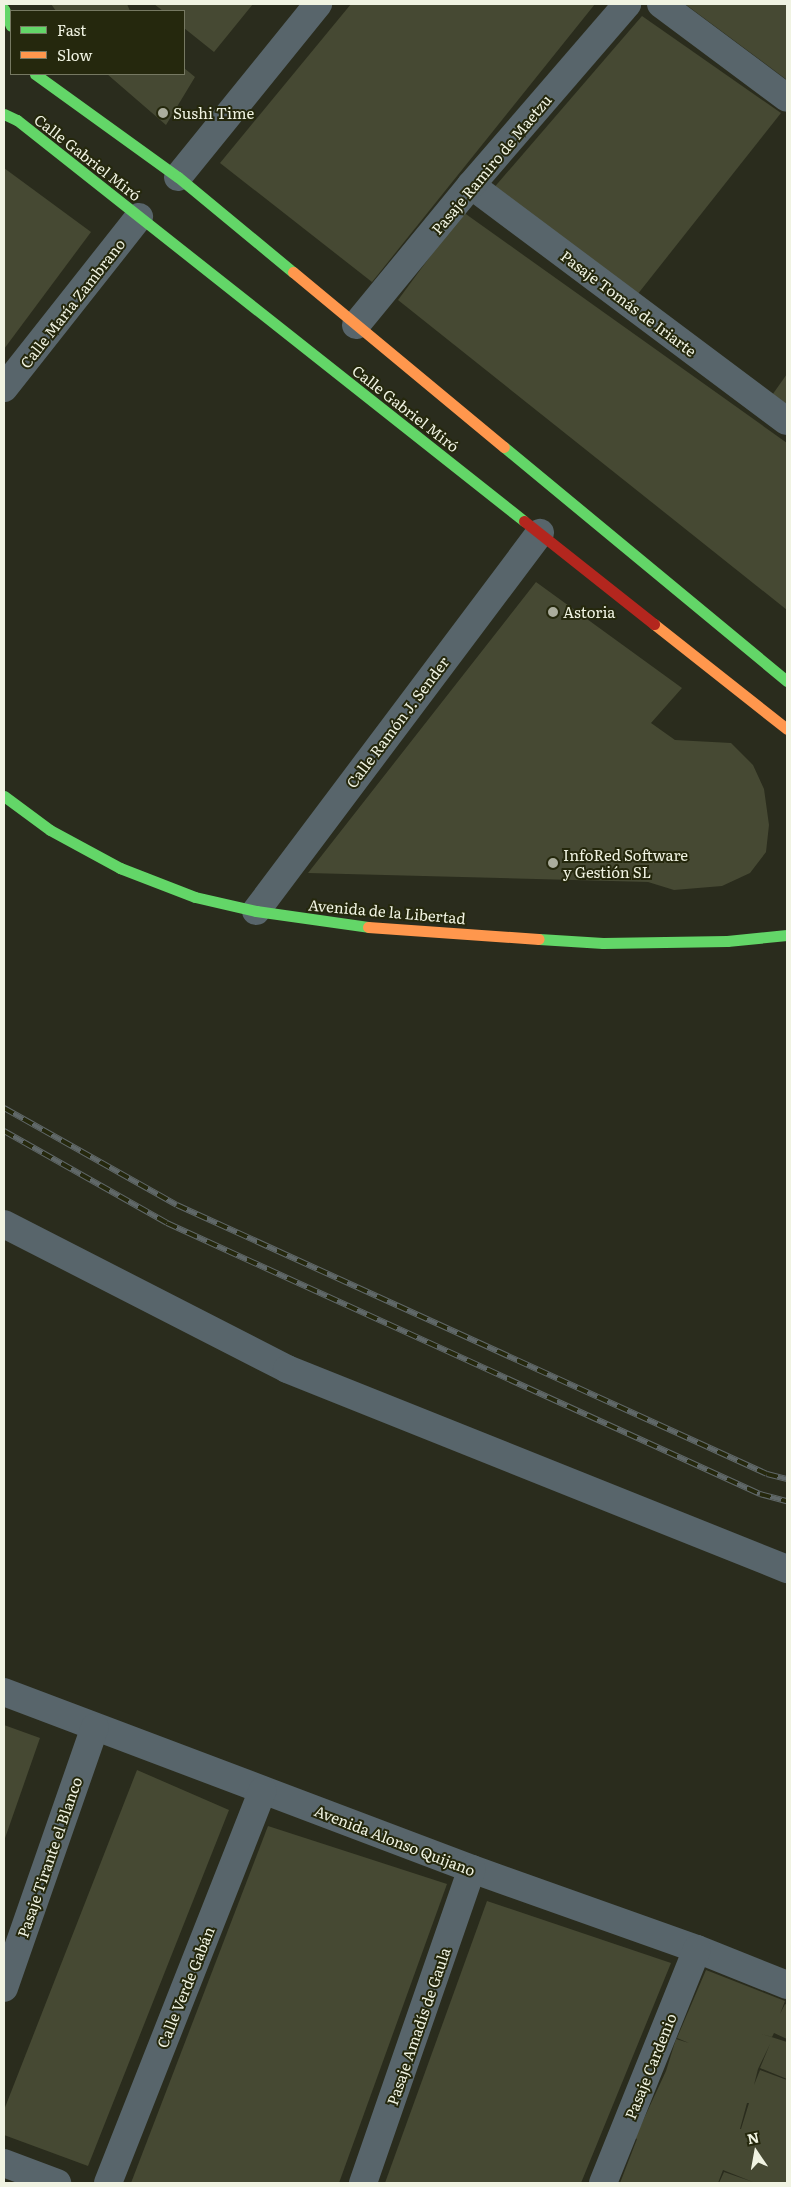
<!DOCTYPE html>
<html>
<head>
<meta charset="utf-8">
<style>
  body { margin:0 }
  #map { position:relative; width:791px; height:2187px; overflow:hidden; background:#2a2c1d; font-family:Literata,serif }
  div>[style] { position:absolute }
  .building>* { inset:0; background:#464933 }
  .street>* { height:28px; margin:-14px; padding:0 14px; transform-origin:14px; border-radius:14px; background:#58656b }
  .fast>* { height:11px; margin:-5.5px; padding:0 5.5px; transform-origin:5.5px; border-radius:5.5px; background:#63d668 }
  .slow>* { height:11px; margin:-5.5px; padding:0 5.5px; transform-origin:5.5px; border-radius:5.5px; background:#ff974d }
  .jam>* { height:11px; margin:-5.5px; padding:0 5.5px; transform-origin:5.5px; border-radius:5.5px; background:#b3261e }
  .rail>* { height:5.5px; margin-top:-2.75px; transform-origin:0; background:repeating-linear-gradient(90deg,#25280d 0 11px,#606868 0 22px); box-sizing:border-box; border-block:1px solid #606868 }
  .dots>* { width:14px; height:14px; translate:-50% -50%; box-sizing:border-box; border:2px solid #25280d; border-radius:50% }
  span { translate:-50% -50%; white-space:nowrap; text-align:center; line-height:1.15; -webkit-text-stroke:4px #25280d; paint-order:stroke }
  .poi-label { font-size:15px; color:#f0f3e2 }
  .left { translate:0 -50%; text-align:left }
  .street-label { font-size:15px; color:#f0f3e2 }
  .frame { position:absolute; inset:0; border:5px solid #f0f3e2; pointer-events:none }
  .legend { position:absolute; left:10px; top:10px; width:175px; height:65px; box-sizing:border-box; background:#25280d; border:1px solid #767962; margin:0; padding:6px 9px; list-style:none; font-size:15px; color:#f0f3e2 }
  .legend li { display:flex; align-items:center; gap:10px; height:25px }
  .legend b { width:25px; border:1px solid #767962 }
  .north { position:absolute; left:731px; top:2127px; width:50px; height:50px; -webkit-text-stroke:4px #25280d; paint-order:stroke; rotate:348deg; font-size:14px; font-weight:700; line-height:20px; text-align:center; color:#f0f3e2 }
  .north::after { content:''; display:block; margin:auto; width:18px; height:22px; background:#f0f3e2; clip-path:polygon(50% 0,100% 100%,50% 72%,0 100%) }
</style>
</head>
<body>
<div id="map">
  <div class="building">
    <div style="clip-path:polygon(51px 4px,127px 4px,130px 11px,56px 11px)"></div>
    <div style="clip-path:polygon(154px 4px,253px 4px,214px 52px,184px 28px,184px 11px,163px 11px)"></div>
    <div style="clip-path:polygon(351px 4px,595px 4px,372px 282px,220px 163px)"></div>
    <div style="clip-path:polygon(685px 4px,787px 4px,787px 80px)"></div>
    <div style="clip-path:polygon(642px 16px,781px 113px,637px 295px,492px 190px)"></div>
    <div style="clip-path:polygon(184px 68px,195px 77px,166px 125px,107px 74px,184px 74px)"></div>
    <div style="clip-path:polygon(4px 168px,91px 232px,4px 349px)"></div>
    <div style="clip-path:polygon(463px 212px,787px 443px,787px 610px,398px 300px)"></div>
    <div style="clip-path:polygon(787px 374px,787px 410px,770px 398px)"></div>
    <div style="clip-path:polygon(536px 582px,682px 688px,651px 723px,675px 740px,731px 743px,753px 765px,764px 789px,769px 825px,766px 852px,750px 873px,722px 886px,674px 890px,648px 882px,308px 873px)"></div>
    <div style="clip-path:polygon(4px 1725px,40px 1738px,4px 1841px)"></div>
    <div style="clip-path:polygon(137px 1770px,229px 1810px,88px 2166px,4px 2135px,4px 2110px)"></div>
    <div style="clip-path:polygon(268px 1826px,447px 1884px,339px 2183px,131px 2183px)"></div>
    <div style="clip-path:polygon(487px 1901px,671px 1963px,581px 2183px,385px 2183px)"></div>
    <div style="clip-path:polygon(evenodd,706px 1970px,785px 2001px,780px 2014px,785px 2004px,787px 2005px,787px 2039px,774px 2033px,772px 2037px,762px 2034px,787px 2042px,787px 2079px,760px 2068px,770px 2044px,758px 2069px,754px 2085px,760px 2070px,787px 2080px,787px 2183px,719px 2183px,724px 2172px,753px 2182px,723px 2170px,718px 2183px,620px 2183px,637px 2139px,635px 2138px,666px 2071px,676px 2039px,689px 2043px,677px 2038px,706px 1970px,747px 2103px,749px 2103px,741px 2129px,740px 2129px,747px 2103px)"></div>
  </div>
  <div class="street">
    <div style="left:661px;top:4px;width:157px;rotate:36.7deg"></div>
    <div style="left:178px;top:177px;width:223px;rotate:-51deg"></div>
    <div style="left:471px;top:185px;width:394px;rotate:36.8deg"></div>
    <div style="left:356px;top:325px;width:181px;rotate:-50.6deg"></div>
    <div style="left:471px;top:185px;width:239px;rotate:-49.2deg"></div>
    <div style="left:4px;top:388px;width:218px;rotate:-51.7deg"></div>
    <div style="left:256px;top:911px;width:473px;rotate:-53.1deg"></div>
    <div style="left:4px;top:1224px;width:318px;rotate:27.1deg"></div>
    <div style="left:287px;top:1369px;width:539px;rotate:21.8deg"></div>
    <div style="left:4px;top:1692px;width:500px;rotate:20.72deg"></div>
    <div style="left:472px;top:1869px;width:239px;rotate:19.6deg"></div>
    <div style="left:697px;top:1949px;width:97px;rotate:21.8deg"></div>
    <div style="left:4px;top:1988px;width:276px;rotate:-70.8deg"></div>
    <div style="left:4px;top:2163px;width:57px;rotate:20.7deg"></div>
    <div style="left:108px;top:2183px;width:422px;rotate:-68.5deg"></div>
    <div style="left:363px;top:2183px;width:332px;rotate:-70.9deg"></div>
    <div style="left:603px;top:2183px;width:252px;rotate:-68.1deg"></div>
  </div>
  <div class="fast">
    <div style="left:4px;top:9px;width:18px;rotate:68deg"></div>
    <div style="left:35px;top:74px;width:176px;rotate:35.8deg"></div>
    <div style="left:178px;top:177px;width:149px;rotate:39.6deg"></div>
    <div style="left:4px;top:114px;width:14px;rotate:25deg"></div>
    <div style="left:17px;top:120px;width:646px;rotate:38.34deg"></div>
    <div style="left:504px;top:447px;width:367px;rotate:39.6deg"></div>
    <div style="left:4px;top:796px;width:57px;rotate:36.5deg"></div>
    <div style="left:50px;top:830px;width:80px;rotate:28.5deg"></div>
    <div style="left:120px;top:868px;width:80px;rotate:21.1deg"></div>
    <div style="left:195px;top:897px;width:63px;rotate:12.9deg"></div>
    <div style="left:256px;top:911px;width:113px;rotate:8.1deg"></div>
    <div style="left:539px;top:939px;width:64px;rotate:3.6deg"></div>
    <div style="left:603px;top:943px;width:124px;rotate:-0.9deg"></div>
    <div style="left:727px;top:941px;width:60px;rotate:-5.7deg"></div>
  </div>
  <div class="slow">
    <div style="left:293px;top:272px;width:274px;rotate:39.7deg"></div>
    <div style="left:654px;top:624px;width:169px;rotate:38.3deg"></div>
    <div style="left:368px;top:927px;width:171px;rotate:4deg"></div>
  </div>
  <div class="jam">
    <div style="left:524px;top:521px;width:166px;rotate:38.4deg"></div>
  </div>
  <div class="rail">
    <div style="left:4px;top:1108px;width:198px;rotate:29.3deg"></div>
    <div style="left:177px;top:1205px;width:648px;rotate:24.51deg"></div>
    <div style="left:767px;top:1474px;width:21px;rotate:14deg"></div>
    <div style="left:4px;top:1131px;width:187px;rotate:29.4deg"></div>
    <div style="left:167px;top:1223px;width:652px;rotate:24.56deg"></div>
    <div style="left:760px;top:1494px;width:28px;rotate:15deg"></div>
  </div>
  <div class="dots">
    <div style="left:163px;top:113px;background:#abad9d"></div>
    <div style="left:553px;top:612px;background:#abad9d"></div>
    <div style="left:553px;top:863px;background:#abad9d"></div>
  </div>
  <div class="poi-label">
    <span class="left" style="left:173px;top:113px">Sushi Time</span>
    <span class="left" style="left:563px;top:612px">Astoria</span>
    <span class="left" style="left:563px;top:863px">InfoRed Software<br>y Gestión SL</span>
  </div>
  <div class="street-label">
    <span style="left:88px;top:157px;rotate:38deg">Calle Gabriel Miró</span>
    <span style="left:491px;top:164px;rotate:-50deg">Pasaje Ramiro de Maetzu</span>
    <span style="left:72px;top:303px;rotate:-52deg">Calle María Zambrano</span>
    <span style="left:629px;top:303px;rotate:37deg">Pasaje Tomás de Iriarte</span>
    <span style="left:406px;top:408px;rotate:38deg">Calle Gabriel Miró</span>
    <span style="left:397px;top:722px;rotate:-53deg">Calle Ramón J. Sender</span>
    <span style="left:387px;top:911px;rotate:5deg">Avenida de la Libertad</span>
    <span style="left:395px;top:1840px;rotate:21deg">Avenida Alonso Quijano</span>
    <span style="left:49px;top:1857px;rotate:-71deg">Pasaje Tirante el Blanco</span>
    <span style="left:185px;top:1987px;rotate:-68deg">Calle Verde Gabán</span>
    <span style="left:418px;top:2026px;rotate:-71deg">Pasaje Amadís de Gaula</span>
    <span style="left:650px;top:2066px;rotate:-68deg">Pasaje Cardenio</span>
  </div>
  <div class="frame"></div>
  <ul class="legend">
  <li><b style="height:6px;background:#63d668"></b>Fast</li>
  <li><b style="height:6px;background:#ff974d"></b>Slow</li>
  </ul>
  <div class="north">N</div>
</div>
</body>
</html>
